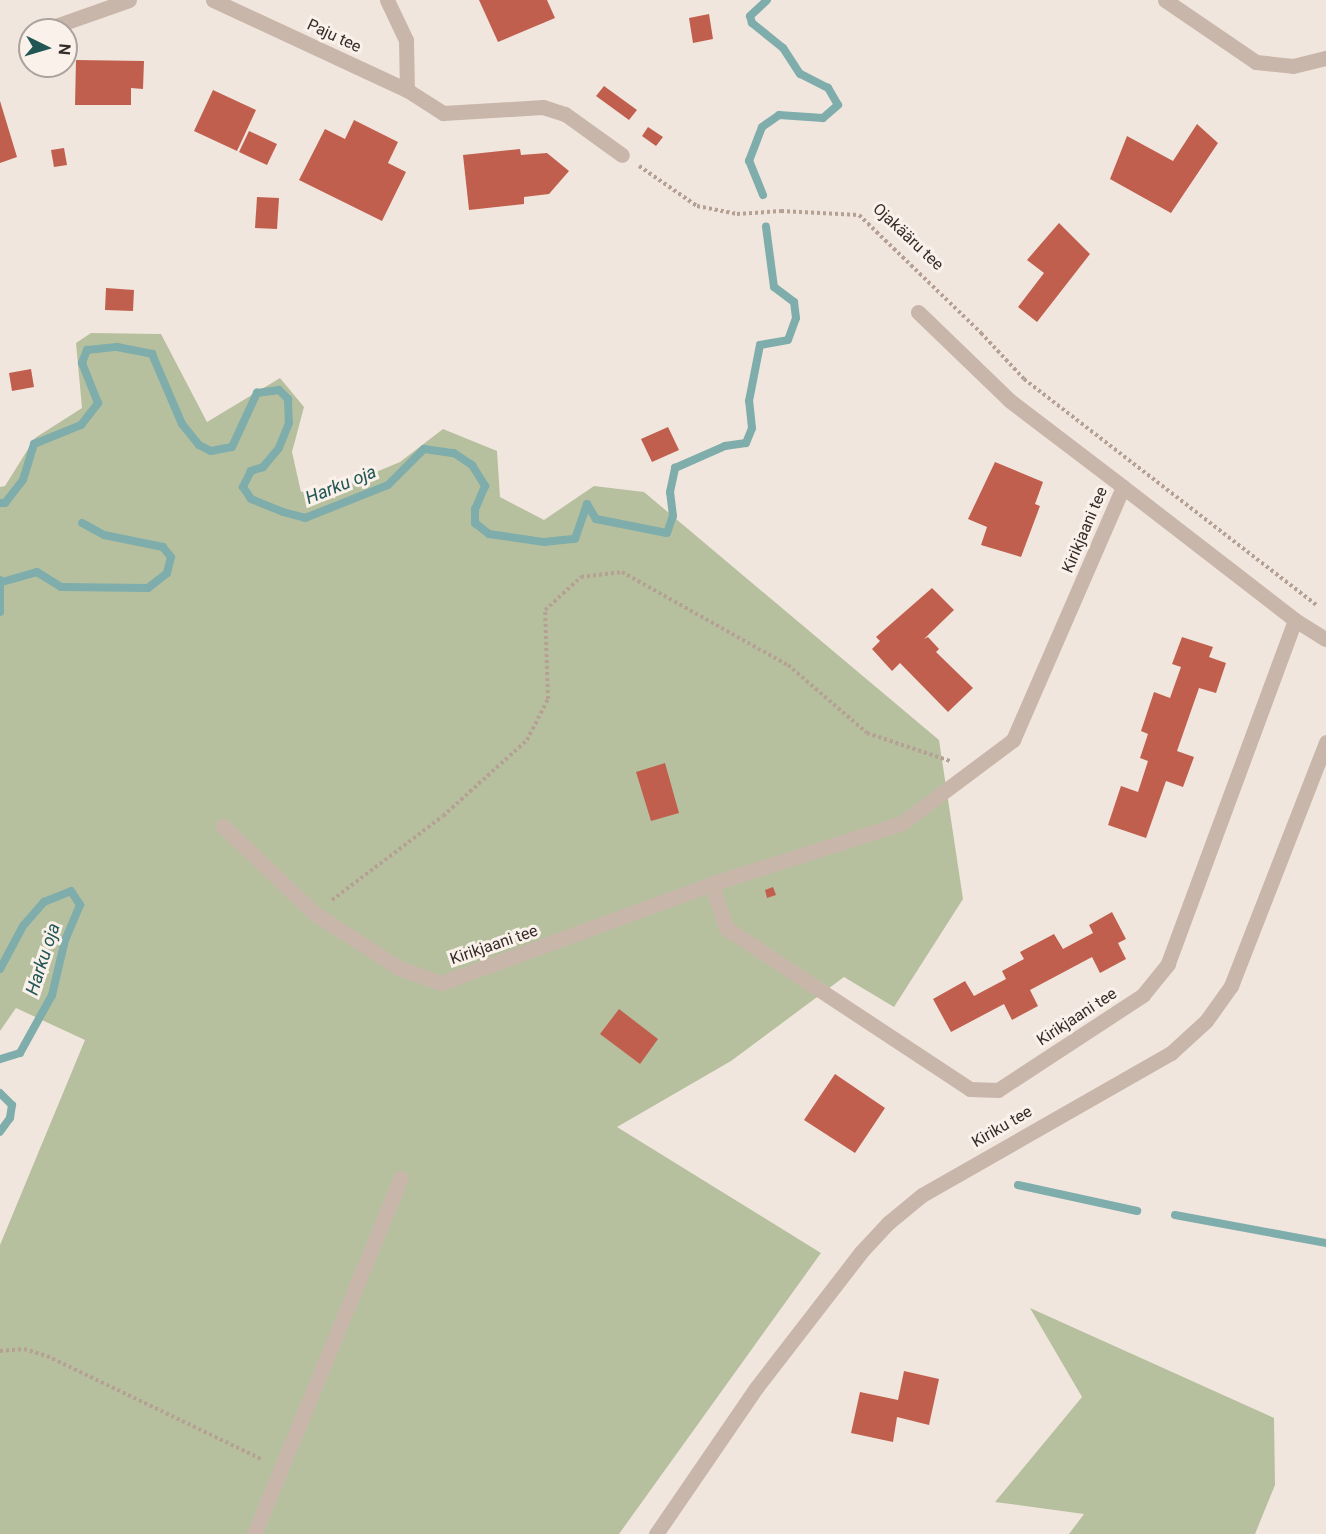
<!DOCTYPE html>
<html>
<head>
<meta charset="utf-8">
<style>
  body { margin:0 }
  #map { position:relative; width:1326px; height:1534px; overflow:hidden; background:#f1e6de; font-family:Roboto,sans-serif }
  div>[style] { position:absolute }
  .green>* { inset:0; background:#b7c09e }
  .stream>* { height:8px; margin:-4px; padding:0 4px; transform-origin:4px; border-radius:4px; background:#7eadab }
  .building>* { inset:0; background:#c05f4d }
  .path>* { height:4px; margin-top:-2px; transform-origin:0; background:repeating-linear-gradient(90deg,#b5a094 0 3px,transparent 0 6px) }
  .minor>* { height:15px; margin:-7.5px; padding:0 7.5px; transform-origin:7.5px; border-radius:7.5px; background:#c9b6aa }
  span { translate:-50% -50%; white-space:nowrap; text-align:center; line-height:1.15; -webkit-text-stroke:6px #f9f1ea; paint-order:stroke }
  .street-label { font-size:16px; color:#372c29 }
  .water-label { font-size:18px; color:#215655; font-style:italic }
  .north { position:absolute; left:18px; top:18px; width:60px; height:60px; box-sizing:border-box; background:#f9f1ea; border:2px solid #aba29d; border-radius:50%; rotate:95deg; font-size:16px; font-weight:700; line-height:24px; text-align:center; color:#372c29 }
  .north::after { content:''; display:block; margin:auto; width:21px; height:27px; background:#215655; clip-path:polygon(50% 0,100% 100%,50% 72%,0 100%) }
</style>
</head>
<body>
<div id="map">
  <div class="green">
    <div style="clip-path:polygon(91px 333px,161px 334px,207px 422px,280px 378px,304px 407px,292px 452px,301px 492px,345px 485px,400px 462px,443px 429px,497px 451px,500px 497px,544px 520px,594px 486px,644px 492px,939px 740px,963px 899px,894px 1007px,844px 977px,731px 1061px,617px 1127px,821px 1253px,619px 1534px,0 1534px,0 1245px,85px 1040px,16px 1008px,0 1031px,0 487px,5px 486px,35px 438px,82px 408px,76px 343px)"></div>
    <div style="clip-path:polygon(1030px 1308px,1274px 1418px,1275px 1485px,1255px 1534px,1069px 1534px,1084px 1514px,995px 1502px,1082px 1397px)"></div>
  </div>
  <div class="stream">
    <div style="left:763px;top:195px;width:37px;rotate:-112deg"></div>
    <div style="left:749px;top:161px;width:36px;rotate:-69deg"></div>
    <div style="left:762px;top:127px;width:21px;rotate:-35deg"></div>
    <div style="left:779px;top:115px;width:44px;rotate:3.9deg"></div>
    <div style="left:823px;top:118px;width:20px;rotate:-41deg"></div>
    <div style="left:838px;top:105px;width:20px;rotate:-120deg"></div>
    <div style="left:828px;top:88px;width:31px;rotate:-153deg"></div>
    <div style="left:800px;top:74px;width:31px;rotate:-123deg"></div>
    <div style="left:783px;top:48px;width:40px;rotate:-141deg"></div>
    <div style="left:752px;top:23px;width:7px;rotate:-106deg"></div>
    <div style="left:750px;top:16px;width:23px;rotate:-43deg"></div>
    <div style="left:0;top:503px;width:5px"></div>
    <div style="left:5px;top:503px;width:29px;rotate:-52deg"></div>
    <div style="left:23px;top:480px;width:38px;rotate:-73deg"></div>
    <div style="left:34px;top:444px;width:51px;rotate:-22deg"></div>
    <div style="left:81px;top:425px;width:28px;rotate:-52deg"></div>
    <div style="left:98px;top:403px;width:43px;rotate:-111.8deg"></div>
    <div style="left:82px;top:363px;width:14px;rotate:-69deg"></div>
    <div style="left:87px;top:350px;width:30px;rotate:-6deg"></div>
    <div style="left:117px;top:347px;width:36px;rotate:11deg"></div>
    <div style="left:152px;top:354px;width:76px;rotate:66.8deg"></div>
    <div style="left:182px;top:424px;width:27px;rotate:51deg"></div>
    <div style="left:199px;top:445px;width:13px;rotate:27deg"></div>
    <div style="left:211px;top:451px;width:21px;rotate:-11deg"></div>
    <div style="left:232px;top:447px;width:60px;rotate:-65.2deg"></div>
    <div style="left:257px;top:393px;width:22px;rotate:-8deg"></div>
    <div style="left:279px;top:390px;width:13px;rotate:45deg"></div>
    <div style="left:288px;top:399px;width:24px;rotate:88deg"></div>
    <div style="left:289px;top:423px;width:27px;rotate:112deg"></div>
    <div style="left:279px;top:448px;width:25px;rotate:130deg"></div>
    <div style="left:263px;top:467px;width:13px;rotate:162deg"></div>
    <div style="left:251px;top:471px;width:18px;rotate:117deg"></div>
    <div style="left:243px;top:487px;width:14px;rotate:56deg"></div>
    <div style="left:251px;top:499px;width:35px;rotate:22deg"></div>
    <div style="left:283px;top:512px;width:23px;rotate:15deg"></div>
    <div style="left:305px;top:518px;width:89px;rotate:-21.7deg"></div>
    <div style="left:388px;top:485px;width:51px;rotate:-45deg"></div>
    <div style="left:424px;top:449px;width:30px;rotate:8deg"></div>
    <div style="left:454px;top:453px;width:22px;rotate:34deg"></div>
    <div style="left:472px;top:465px;width:25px;rotate:58deg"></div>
    <div style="left:485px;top:486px;width:25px;rotate:113deg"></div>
    <div style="left:475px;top:509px;width:14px;rotate:90deg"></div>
    <div style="left:475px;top:523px;width:18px;rotate:38deg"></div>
    <div style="left:489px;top:534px;width:56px;rotate:8.3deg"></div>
    <div style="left:544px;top:542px;width:31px;rotate:-6deg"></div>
    <div style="left:575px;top:539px;width:37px;rotate:-71deg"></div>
    <div style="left:587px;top:504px;width:17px;rotate:59deg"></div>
    <div style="left:596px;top:519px;width:72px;rotate:11.2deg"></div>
    <div style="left:667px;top:533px;width:18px;rotate:-71deg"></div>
    <div style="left:673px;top:516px;width:24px;rotate:-97deg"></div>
    <div style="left:670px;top:492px;width:25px;rotate:-78deg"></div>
    <div style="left:675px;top:468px;width:55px;rotate:-23.7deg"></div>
    <div style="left:725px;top:446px;width:21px;rotate:-8deg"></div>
    <div style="left:746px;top:443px;width:16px;rotate:-68deg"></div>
    <div style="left:752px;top:428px;width:27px;rotate:-96deg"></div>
    <div style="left:749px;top:401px;width:57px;rotate:-78.9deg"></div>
    <div style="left:760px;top:345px;width:28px;rotate:-10deg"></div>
    <div style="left:788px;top:340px;width:23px;rotate:-70deg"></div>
    <div style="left:796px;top:318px;width:16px;rotate:-97deg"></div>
    <div style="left:794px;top:302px;width:25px;rotate:-143deg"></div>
    <div style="left:774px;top:287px;width:61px;rotate:-97.6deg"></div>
    <div style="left:0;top:580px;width:32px;rotate:90deg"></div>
    <div style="left:2px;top:582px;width:36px;rotate:-16deg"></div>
    <div style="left:37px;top:572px;width:28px;rotate:32deg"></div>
    <div style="left:61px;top:587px;width:87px;rotate:0.7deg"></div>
    <div style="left:148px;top:588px;width:24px;rotate:-38deg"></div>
    <div style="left:167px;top:573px;width:16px;rotate:-76deg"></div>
    <div style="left:171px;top:557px;width:13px;rotate:-129deg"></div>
    <div style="left:163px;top:547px;width:60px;rotate:-168.5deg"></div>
    <div style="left:104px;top:535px;width:25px;rotate:-151deg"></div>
    <div style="left:0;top:969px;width:49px;rotate:-61.9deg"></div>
    <div style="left:23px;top:926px;width:32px;rotate:-49deg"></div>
    <div style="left:44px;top:902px;width:29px;rotate:-22deg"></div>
    <div style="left:71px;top:891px;width:17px;rotate:57deg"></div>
    <div style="left:80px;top:905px;width:38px;rotate:113deg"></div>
    <div style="left:65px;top:940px;width:57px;rotate:103.3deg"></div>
    <div style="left:52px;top:995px;width:66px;rotate:118.9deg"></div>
    <div style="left:20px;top:1053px;width:21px;rotate:163deg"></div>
    <div style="left:0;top:1093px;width:17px;rotate:45deg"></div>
    <div style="left:12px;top:1105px;width:13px;rotate:99deg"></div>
    <div style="left:10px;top:1118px;width:17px;rotate:126deg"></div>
    <div style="left:1018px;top:1185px;width:122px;rotate:12.3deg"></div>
    <div style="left:1175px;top:1215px;width:154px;rotate:10.5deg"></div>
  </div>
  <div class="building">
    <div style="clip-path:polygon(479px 0,547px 0,555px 18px,498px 42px)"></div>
    <div style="clip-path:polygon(709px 14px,713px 39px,693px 43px,689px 18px)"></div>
    <div style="clip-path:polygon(76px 60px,144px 61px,143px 89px,131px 88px,131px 105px,75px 105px)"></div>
    <div style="clip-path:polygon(604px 86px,637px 110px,629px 120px,596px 96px)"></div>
    <div style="clip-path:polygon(213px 90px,256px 110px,237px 151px,194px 131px)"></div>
    <div style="clip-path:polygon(0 101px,17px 157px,0 163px)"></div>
    <div style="clip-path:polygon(354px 120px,398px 142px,388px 163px,406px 172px,382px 221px,299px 180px,325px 129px,345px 139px)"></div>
    <div style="clip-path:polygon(1197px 124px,1218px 143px,1171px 213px,1110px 179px,1127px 136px,1173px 161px)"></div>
    <div style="clip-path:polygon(648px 127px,663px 137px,656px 146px,642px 136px)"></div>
    <div style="clip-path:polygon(249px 131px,277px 144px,267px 165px,239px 152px)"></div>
    <div style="clip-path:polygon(64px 148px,67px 165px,54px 167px,51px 150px)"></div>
    <div style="clip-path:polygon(520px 149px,521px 155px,547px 153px,569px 171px,549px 194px,524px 197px,524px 204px,469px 210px,463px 155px)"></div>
    <div style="clip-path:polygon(257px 197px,279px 198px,277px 229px,255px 228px)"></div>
    <div style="clip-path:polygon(1059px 223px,1090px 254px,1037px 322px,1018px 307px,1044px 273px,1027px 260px)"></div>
    <div style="clip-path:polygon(106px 288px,134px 290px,133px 311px,105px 310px)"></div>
    <div style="clip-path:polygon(31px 369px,34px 387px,12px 391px,9px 373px)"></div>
    <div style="clip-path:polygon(668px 427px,679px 450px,652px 462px,641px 439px)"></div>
    <div style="clip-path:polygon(995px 462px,1043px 482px,1035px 504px,1040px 506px,1021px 557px,981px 545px,987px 527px,968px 519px)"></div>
    <div style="clip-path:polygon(932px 588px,954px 610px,924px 639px,928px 637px,939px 649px,936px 652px,973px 688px,948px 712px,900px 663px,892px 671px,872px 649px,880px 641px,876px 637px)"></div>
    <div style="clip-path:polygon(1182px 637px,1213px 647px,1209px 657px,1226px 663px,1216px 693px,1199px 688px,1177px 751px,1194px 757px,1183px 787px,1166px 781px,1146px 838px,1108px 825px,1121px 786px,1138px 792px,1148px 761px,1140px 758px,1148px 734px,1141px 731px,1154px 692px,1170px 698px,1181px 667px,1172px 664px)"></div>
    <div style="clip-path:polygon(665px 763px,679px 813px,651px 821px,636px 772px)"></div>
    <div style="clip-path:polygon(773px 887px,776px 895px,767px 898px,765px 890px)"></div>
    <div style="clip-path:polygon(1112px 912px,1126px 939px,1118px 943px,1126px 959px,1100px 973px,1092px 957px,1030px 990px,1038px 1006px,1012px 1020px,1004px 1004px,951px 1032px,933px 999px,965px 981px,974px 996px,1006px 979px,1002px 971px,1024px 959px,1020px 952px,1054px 934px,1063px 949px,1093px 933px,1089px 925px)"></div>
    <div style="clip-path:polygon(619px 1009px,658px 1039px,640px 1064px,600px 1034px)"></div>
    <div style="clip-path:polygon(835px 1074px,885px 1108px,855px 1153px,804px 1120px)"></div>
    <div style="clip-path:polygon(904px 1371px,939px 1379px,929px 1425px,897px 1417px,893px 1442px,851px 1433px,860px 1392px,898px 1400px)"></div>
  </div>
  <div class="path">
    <div style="left:639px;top:166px;width:70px;rotate:34.6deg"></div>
    <div style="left:697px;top:206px;width:41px;rotate:11.3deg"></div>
    <div style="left:737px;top:214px;width:44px;rotate:-3.9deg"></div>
    <div style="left:781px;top:211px;width:78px;rotate:2.9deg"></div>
    <div style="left:859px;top:215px;width:170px;rotate:44deg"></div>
    <div style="left:981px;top:333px;width:63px;rotate:46.9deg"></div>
    <div style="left:1024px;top:379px;width:371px;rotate:37.7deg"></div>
    <div style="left:332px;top:900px;width:139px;rotate:-37.1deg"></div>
    <div style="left:443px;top:816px;width:113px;rotate:-42.1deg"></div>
    <div style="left:527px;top:740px;width:46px;rotate:-62.9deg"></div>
    <div style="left:548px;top:699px;width:89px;rotate:-91.9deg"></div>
    <div style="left:545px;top:610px;width:49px;rotate:-42.5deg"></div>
    <div style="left:581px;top:577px;width:41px;rotate:-7deg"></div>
    <div style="left:622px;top:572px;width:190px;rotate:29.3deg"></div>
    <div style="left:788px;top:665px;width:104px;rotate:40.7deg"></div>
    <div style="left:867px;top:733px;width:88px;rotate:18.6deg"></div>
    <div style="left:0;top:1351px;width:24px;rotate:-5deg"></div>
    <div style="left:24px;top:1349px;width:24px;rotate:17deg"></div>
    <div style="left:47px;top:1356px;width:240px;rotate:25.7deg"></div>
  </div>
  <div class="minor">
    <div style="left:213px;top:0;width:214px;rotate:24.9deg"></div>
    <div style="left:407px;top:90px;width:43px;rotate:32.6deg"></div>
    <div style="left:443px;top:113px;width:100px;rotate:-3.4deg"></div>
    <div style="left:543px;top:107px;width:23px;rotate:18deg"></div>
    <div style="left:565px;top:114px;width:70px;rotate:35.7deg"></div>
    <div style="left:387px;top:0;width:44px;rotate:64.6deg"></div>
    <div style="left:406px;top:40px;width:50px;rotate:88.9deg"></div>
    <div style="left:1165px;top:0;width:110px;rotate:34.3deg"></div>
    <div style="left:1256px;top:62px;width:37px;rotate:6deg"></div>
    <div style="left:1293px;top:66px;width:34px;rotate:-14deg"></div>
    <div style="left:44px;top:30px;width:90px;rotate:-19.4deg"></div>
    <div style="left:918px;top:312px;width:127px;rotate:44deg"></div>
    <div style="left:1009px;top:400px;width:143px;rotate:37.3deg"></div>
    <div style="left:1295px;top:620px;width:367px;rotate:110.3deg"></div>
    <div style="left:1168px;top:964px;width:40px;rotate:129deg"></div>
    <div style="left:1143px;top:995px;width:173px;rotate:146.8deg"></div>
    <div style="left:998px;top:1090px;width:28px;rotate:-178deg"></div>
    <div style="left:970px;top:1089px;width:292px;rotate:-146.6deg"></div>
    <div style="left:726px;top:928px;width:46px;rotate:-108.8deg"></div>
    <div style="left:711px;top:884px;width:201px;rotate:-17.7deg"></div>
    <div style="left:902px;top:823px;width:139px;rotate:-36.8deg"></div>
    <div style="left:1013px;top:740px;width:276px;rotate:-66.5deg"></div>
    <div style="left:1123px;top:487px;width:217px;rotate:37.7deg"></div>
    <div style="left:1295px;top:620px;width:36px;rotate:32deg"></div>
    <div style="left:223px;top:826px;width:126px;rotate:43.7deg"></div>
    <div style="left:314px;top:913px;width:101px;rotate:32.9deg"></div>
    <div style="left:399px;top:968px;width:45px;rotate:19.7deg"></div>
    <div style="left:441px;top:983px;width:288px;rotate:-20.1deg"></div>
    <div style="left:254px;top:1534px;width:385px;rotate:-67.6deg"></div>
    <div style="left:656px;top:1534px;width:177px;rotate:-55.6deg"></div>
    <div style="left:756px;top:1388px;width:172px;rotate:-52.3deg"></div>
    <div style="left:861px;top:1252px;width:40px;rotate:-47deg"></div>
    <div style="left:888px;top:1223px;width:44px;rotate:-39.5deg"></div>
    <div style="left:922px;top:1195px;width:287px;rotate:-29.7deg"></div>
    <div style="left:1171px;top:1053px;width:47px;rotate:-42.4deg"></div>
    <div style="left:1206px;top:1021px;width:43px;rotate:-54.5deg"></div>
    <div style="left:1231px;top:986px;width:262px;rotate:-68.7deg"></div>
  </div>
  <div class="street-label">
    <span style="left:334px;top:36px;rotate:25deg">Paju tee</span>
    <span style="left:908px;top:237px;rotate:43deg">Ojakääru tee</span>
    <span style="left:1085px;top:530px;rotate:-67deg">Kirikjaani tee</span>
    <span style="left:494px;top:945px;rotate:-19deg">Kirikjaani tee</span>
    <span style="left:1077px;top:1017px;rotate:-33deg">Kirikjaani tee</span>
    <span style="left:1002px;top:1127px;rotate:-30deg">Kiriku tee</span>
  </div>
  <div class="water-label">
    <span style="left:341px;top:485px;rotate:-22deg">Harku oja</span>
    <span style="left:43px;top:959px;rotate:-72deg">Harku oja</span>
  </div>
  <div class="north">N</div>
</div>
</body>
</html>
